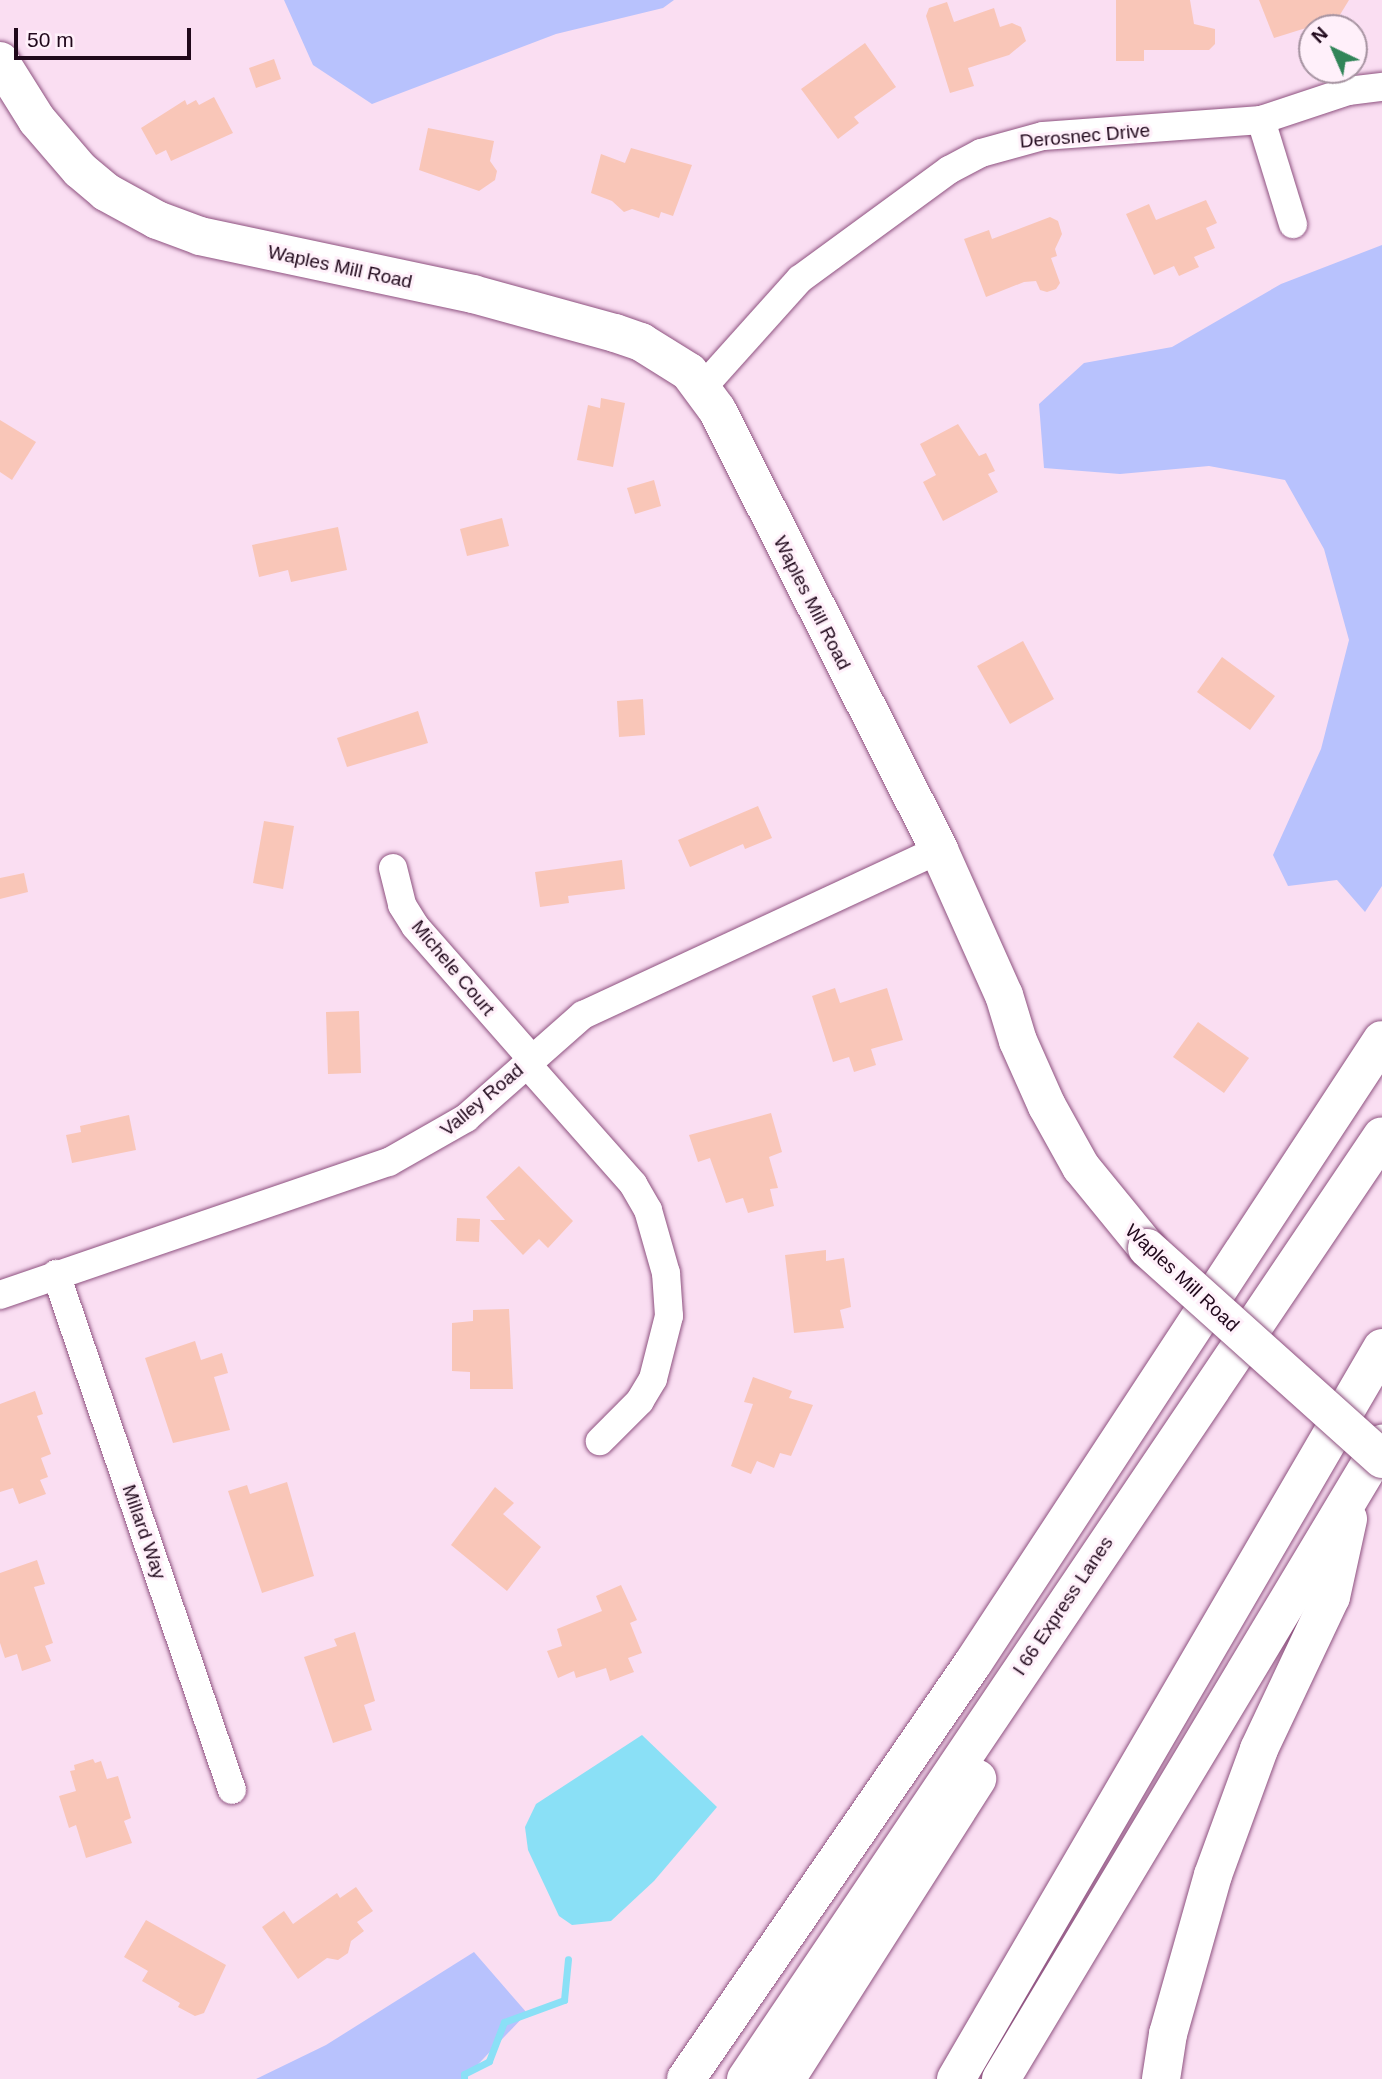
<!DOCTYPE html>
<html>
<head>
<meta charset="utf-8">
<style>
  body { margin:0 }
  #map { position:relative; width:1382px; height:2079px; overflow:hidden; background:#fadef2; font-family:Helvetica,sans-serif }
  div>[style] { position:absolute }
  .green>* { inset:0; background:#b8c2fd }
  .water>* { inset:0; background:#8ae0f6 }
  .stream>* { height:7px; margin:-3.5px; padding:0 3.5px; transform-origin:3.5px; border-radius:3.5px; background:#8ae0f6 }
  .building>* { inset:0; background:#f9c6b8 }
  .roads { filter:drop-shadow(0 0 2px #8e5280) drop-shadow(0 0 2px #8e5280) }
  .street>* { height:28px; margin:-14px; padding:0 14px; transform-origin:14px; border-radius:14px; background:#fff }
  .secondary>* { height:38px; margin:-19px; padding:0 19px; transform-origin:19px; border-radius:19px; background:#fff }
  .highway>* { height:38px; margin:-19px; padding:0 19px; transform-origin:19px; border-radius:19px; background:#fff }
  .bridges { filter:drop-shadow(0 0 2px #8e5280) drop-shadow(0 0 2px #8e5280) }
  .secondary-bridge>* { height:38px; margin:-19px; padding:0 19px; transform-origin:19px; border-radius:19px; background:#fff }
  span { translate:-50% -50%; white-space:nowrap; text-align:center; line-height:1.15; -webkit-text-stroke:6px #fff0fa; paint-order:stroke }
  .street-label { font-size:19px; color:#20081b }
  .north { position:absolute; left:1298px; top:14px; width:70px; height:70px; box-sizing:border-box; background:#fff0fa; border:2px solid #a693a1; border-radius:50%; rotate:316deg; font-size:19px; font-weight:700; line-height:28px; text-align:center; color:#20081b }
  .north::after { content:''; display:block; margin:auto; width:24px; height:32px; background:#318558; clip-path:polygon(50% 0,100% 100%,50% 72%,0 100%) }
  .scale { position:absolute; left:14px; top:28px; width:177px; height:32px; box-sizing:border-box; border:4px solid #20081b; border-top:0; padding-left:9px; font-size:21px; line-height:24px; white-space:nowrap; color:#20081b; -webkit-text-stroke:5px #fff0fa; paint-order:stroke }
</style>
</head>
<body>
<div id="map">
  <div class="green">
    <div style="clip-path:polygon(284px 0,674px 0,663px 8px,556px 34px,372px 104px,313px 65px)"></div>
    <div style="clip-path:polygon(1382px 245px,1382px 886px,1365px 912px,1337px 880px,1288px 886px,1273px 855px,1321px 749px,1349px 640px,1324px 549px,1285px 480px,1209px 466px,1120px 474px,1044px 468px,1039px 404px,1084px 363px,1172px 347px,1281px 284px)"></div>
    <div style="clip-path:polygon(474px 1952px,527px 2013px,464px 2079px,256px 2079px,326px 2045px)"></div>
  </div>
  <div class="water">
    <div style="clip-path:polygon(642px 1735px,717px 1807px,654px 1881px,611px 1921px,572px 1925px,559px 1916px,528px 1850px,525px 1827px,536px 1804px)"></div>
  </div>
  <div class="stream">
    <div style="left:464px;top:2079px;width:5px;rotate:-90deg"></div>
    <div style="left:464px;top:2074px;width:28px;rotate:-27deg"></div>
    <div style="left:489px;top:2061px;width:42px;rotate:-69deg"></div>
    <div style="left:504px;top:2022px;width:64px;rotate:-20.1deg"></div>
    <div style="left:564px;top:2000px;width:41px;rotate:-84.4deg"></div>
  </div>
  <div class="building">
    <div style="clip-path:polygon(1116px 0,1190px 0,1194px 24px,1215px 29px,1215px 44px,1209px 50px,1144px 50px,1144px 61px,1116px 61px)"></div>
    <div style="clip-path:polygon(1259px 0,1349px 0,1338px 18px,1274px 38px)"></div>
    <div style="clip-path:polygon(947px 2px,954px 22px,994px 8px,1000px 27px,1012px 23px,1021px 27px,1026px 41px,1009px 55px,968px 68px,974px 86px,950px 93px,926px 16px,929px 8px)"></div>
    <div style="clip-path:polygon(865px 43px,896px 87px,854px 117px,859px 123px,838px 139px,801px 89px)"></div>
    <div style="clip-path:polygon(274px 59px,281px 79px,256px 88px,249px 68px)"></div>
    <div style="clip-path:polygon(214px 97px,233px 133px,171px 161px,166px 150px,156px 155px,141px 128px,185px 100px,187px 105px,196px 100px,199px 105px)"></div>
    <div style="clip-path:polygon(428px 128px,494px 141px,490px 161px,497px 171px,495px 180px,479px 191px,419px 170px)"></div>
    <div style="clip-path:polygon(631px 148px,692px 165px,673px 216px,661px 212px,659px 218px,632px 209px,624px 212px,612px 201px,591px 193px,601px 154px,625px 163px)"></div>
    <div style="clip-path:polygon(1206px 200px,1217px 223px,1206px 228px,1215px 248px,1194px 257px,1199px 267px,1179px 276px,1174px 266px,1154px 275px,1126px 214px,1149px 204px,1156px 220px)"></div>
    <div style="clip-path:polygon(1050px 217px,1058px 221px,1062px 234px,1055px 249px,1057px 256px,1051px 258px,1060px 283px,1056px 289px,1047px 292px,1040px 290px,1036px 281px,1024px 282px,986px 297px,964px 239px,989px 230px,992px 239px)"></div>
    <div style="clip-path:polygon(601px 398px,625px 403px,613px 467px,577px 460px,588px 405px,600px 408px)"></div>
    <div style="clip-path:polygon(0 420px,36px 442px,12px 480px,0 472px)"></div>
    <div style="clip-path:polygon(958px 424px,979px 456px,986px 453px,995px 471px,988px 474px,998px 492px,943px 521px,923px 482px,936px 475px,920px 444px)"></div>
    <div style="clip-path:polygon(654px 480px,661px 506px,635px 514px,627px 488px)"></div>
    <div style="clip-path:polygon(502px 518px,509px 546px,467px 556px,460px 529px)"></div>
    <div style="clip-path:polygon(338px 527px,347px 570px,291px 582px,288px 570px,259px 577px,252px 545px)"></div>
    <div style="clip-path:polygon(1023px 641px,1054px 699px,1010px 724px,977px 666px)"></div>
    <div style="clip-path:polygon(1222px 657px,1275px 696px,1250px 730px,1197px 692px)"></div>
    <div style="clip-path:polygon(643px 699px,645px 735px,619px 737px,617px 701px)"></div>
    <div style="clip-path:polygon(418px 711px,428px 743px,347px 767px,337px 738px)"></div>
    <div style="clip-path:polygon(758px 806px,772px 838px,745px 849px,743px 844px,690px 867px,678px 840px)"></div>
    <div style="clip-path:polygon(264px 821px,294px 826px,283px 889px,253px 883px)"></div>
    <div style="clip-path:polygon(622px 860px,625px 889px,568px 896px,569px 903px,540px 907px,535px 872px)"></div>
    <div style="clip-path:polygon(24px 873px,28px 892px,0 899px,0 878px)"></div>
    <div style="clip-path:polygon(835px 988px,840px 1003px,887px 988px,903px 1040px,871px 1049px,876px 1065px,854px 1072px,849px 1057px,833px 1062px,812px 996px)"></div>
    <div style="clip-path:polygon(359px 1011px,361px 1073px,328px 1074px,326px 1012px)"></div>
    <div style="clip-path:polygon(1198px 1022px,1249px 1058px,1224px 1093px,1173px 1057px)"></div>
    <div style="clip-path:polygon(771px 1113px,782px 1152px,769px 1157px,778px 1188px,770px 1189px,774px 1206px,748px 1213px,743px 1198px,726px 1203px,710px 1158px,698px 1162px,689px 1135px)"></div>
    <div style="clip-path:polygon(129px 1115px,136px 1150px,72px 1163px,66px 1135px,81px 1132px,80px 1126px)"></div>
    <div style="clip-path:polygon(519px 1166px,573px 1221px,548px 1248px,539px 1239px,523px 1255px,490px 1220px,505px 1220px,486px 1197px)"></div>
    <div style="clip-path:polygon(457px 1218px,480px 1219px,479px 1242px,456px 1241px)"></div>
    <div style="clip-path:polygon(826px 1250px,826px 1261px,844px 1258px,851px 1307px,840px 1310px,844px 1328px,794px 1333px,785px 1255px)"></div>
    <div style="clip-path:polygon(509px 1309px,513px 1389px,470px 1389px,470px 1372px,452px 1371px,452px 1323px,473px 1321px,473px 1310px)"></div>
    <div style="clip-path:polygon(195px 1341px,201px 1360px,222px 1353px,228px 1373px,214px 1377px,230px 1430px,173px 1443px,145px 1358px)"></div>
    <div style="clip-path:polygon(753px 1377px,792px 1391px,789px 1398px,813px 1405px,791px 1456px,780px 1453px,774px 1468px,757px 1461px,751px 1474px,731px 1466px,753px 1404px,744px 1402px)"></div>
    <div style="clip-path:polygon(35px 1391px,43px 1414px,37px 1416px,51px 1454px,41px 1458px,48px 1477px,40px 1480px,46px 1494px,19px 1504px,13px 1488px,0 1492px,0 1404px)"></div>
    <div style="clip-path:polygon(287px 1482px,314px 1576px,262px 1593px,228px 1491px,247px 1485px,250px 1494px)"></div>
    <div style="clip-path:polygon(495px 1487px,514px 1503px,503px 1514px,541px 1547px,507px 1591px,451px 1545px)"></div>
    <div style="clip-path:polygon(37px 1560px,45px 1584px,34px 1587px,53px 1643px,45px 1646px,51px 1661px,22px 1671px,17px 1654px,5px 1658px,0 1643px,0 1573px)"></div>
    <div style="clip-path:polygon(621px 1585px,637px 1620px,630px 1623px,642px 1653px,628px 1658px,634px 1672px,610px 1681px,606px 1668px,576px 1678px,574px 1671px,558px 1678px,547px 1651px,562px 1646px,557px 1629px,602px 1611px,596px 1596px)"></div>
    <div style="clip-path:polygon(355px 1632px,375px 1701px,364px 1705px,372px 1730px,333px 1743px,304px 1657px,337px 1646px,334px 1639px)"></div>
    <div style="clip-path:polygon(93px 1759px,95px 1763px,101px 1761px,107px 1779px,118px 1776px,131px 1818px,124px 1821px,132px 1843px,86px 1858px,76px 1825px,69px 1828px,59px 1796px,76px 1791px,70px 1771px,75px 1770px,74px 1765px)"></div>
    <div style="clip-path:polygon(356px 1887px,373px 1911px,357px 1922px,364px 1931px,351px 1941px,348px 1953px,338px 1960px,327px 1958px,298px 1979px,262px 1927px,284px 1911px,293px 1924px,337px 1893px,340px 1898px)"></div>
    <div style="clip-path:polygon(146px 1920px,226px 1965px,204px 2013px,195px 2016px,178px 2007px,180px 2003px,142px 1981px,148px 1971px,124px 1957px)"></div>
  </div>
  <div class="roads">
    <div class="street">
      <div style="left:1261px;top:120px;width:109px;rotate:72.9deg"></div>
      <div style="left:703px;top:387px;width:145px;rotate:-48.1deg"></div>
      <div style="left:800px;top:279px;width:185px;rotate:-36.2deg"></div>
      <div style="left:949px;top:170px;width:36px;rotate:-28deg"></div>
      <div style="left:981px;top:153px;width:64px;rotate:-15.3deg"></div>
      <div style="left:1043px;top:136px;width:219px;rotate:-4.2deg"></div>
      <div style="left:1261px;top:120px;width:92px;rotate:-18.4deg"></div>
      <div style="left:1348px;top:91px;width:34px;rotate:-7deg"></div>
      <div style="left:393px;top:868px;width:38px;rotate:76deg"></div>
      <div style="left:402px;top:905px;width:25px;rotate:58deg"></div>
      <div style="left:415px;top:926px;width:176px;rotate:48.7deg"></div>
      <div style="left:526px;top:1063px;width:162px;rotate:48.5deg"></div>
      <div style="left:633px;top:1184px;width:30px;rotate:60deg"></div>
      <div style="left:648px;top:1210px;width:66px;rotate:74.1deg"></div>
      <div style="left:666px;top:1273px;width:43px;rotate:86deg"></div>
      <div style="left:669px;top:1316px;width:65px;rotate:104.3deg"></div>
      <div style="left:653px;top:1379px;width:26px;rotate:121deg"></div>
      <div style="left:640px;top:1401px;width:57px;rotate:135deg"></div>
      <div style="left:56px;top:1274px;width:545px;rotate:71.17deg"></div>
      <div style="left:0;top:1295px;width:411px;rotate:-18.9deg"></div>
      <div style="left:389px;top:1162px;width:89px;rotate:-29.7deg"></div>
      <div style="left:466px;top:1118px;width:156px;rotate:-41.4deg"></div>
      <div style="left:583px;top:1015px;width:392px;rotate:-24.9deg"></div>
    </div>
    <div class="secondary">
      <div style="left:0;top:61px;width:70px;rotate:57.9deg"></div>
      <div style="left:37px;top:120px;width:66px;rotate:49.3deg"></div>
      <div style="left:80px;top:170px;width:34px;rotate:40deg"></div>
      <div style="left:106px;top:192px;width:58px;rotate:28.8deg"></div>
      <div style="left:157px;top:220px;width:46px;rotate:20.4deg"></div>
      <div style="left:200px;top:236px;width:279px;rotate:12deg"></div>
      <div style="left:473px;top:294px;width:147px;rotate:15.4deg"></div>
      <div style="left:615px;top:333px;width:28px;rotate:19deg"></div>
      <div style="left:641px;top:342px;width:57px;rotate:32deg"></div>
      <div style="left:689px;top:372px;width:47px;rotate:53.6deg"></div>
      <div style="left:717px;top:410px;width:493px;rotate:63.2deg"></div>
      <div style="left:939px;top:850px;width:159px;rotate:65.9deg"></div>
      <div style="left:1004px;top:995px;width:48px;rotate:73.1deg"></div>
      <div style="left:1018px;top:1041px;width:71px;rotate:66deg"></div>
      <div style="left:1047px;top:1106px;width:70px;rotate:60.9deg"></div>
      <div style="left:1081px;top:1167px;width:104px;rotate:50.8deg"></div>
    </div>
    <div class="highway">
      <div style="left:686px;top:2079px;width:505px;rotate:-55.4deg"></div>
      <div style="left:973px;top:1663px;width:745px;rotate:-56.72deg"></div>
      <div style="left:746px;top:2079px;width:1137px;rotate:-56deg"></div>
      <div style="left:786px;top:2079px;width:356px;rotate:-57.5deg"></div>
      <div style="left:956px;top:2079px;width:846px;rotate:-59.77deg"></div>
      <div style="left:1001px;top:2079px;width:741px;rotate:-59.04deg"></div>
      <div style="left:1161px;top:2079px;width:46px;rotate:-81.2deg"></div>
      <div style="left:1168px;top:2034px;width:165px;rotate:-74.2deg"></div>
      <div style="left:1213px;top:1875px;width:134px;rotate:-69.9deg"></div>
      <div style="left:1259px;top:1749px;width:168px;rotate:-64.7deg"></div>
      <div style="left:1331px;top:1597px;width:80px;rotate:-77.7deg"></div>
    </div>
  </div>
  <div class="bridges">
    <div class="secondary-bridge">
      <div style="left:1147px;top:1248px;width:316px;rotate:41.9deg"></div>
    </div>
  </div>
  <div class="street-label">
    <span style="left:1085px;top:136px;rotate:-5deg">Derosnec Drive</span>
    <span style="left:340px;top:267px;rotate:12deg">Waples Mill Road</span>
    <span style="left:812px;top:603px;rotate:63deg">Waples Mill Road</span>
    <span style="left:453px;top:968px;rotate:50deg">Michele Court</span>
    <span style="left:482px;top:1100px;rotate:-40deg">Valley Road</span>
    <span style="left:1182px;top:1278px;rotate:43deg">Waples Mill Road</span>
    <span style="left:144px;top:1532px;rotate:71deg">Millard Way</span>
    <span style="left:1063px;top:1606px;rotate:-56deg">I 66 Express Lanes</span>
  </div>
  <div class="north">N</div>
  <div class="scale">50 m</div>
</div>
</body>
</html>
